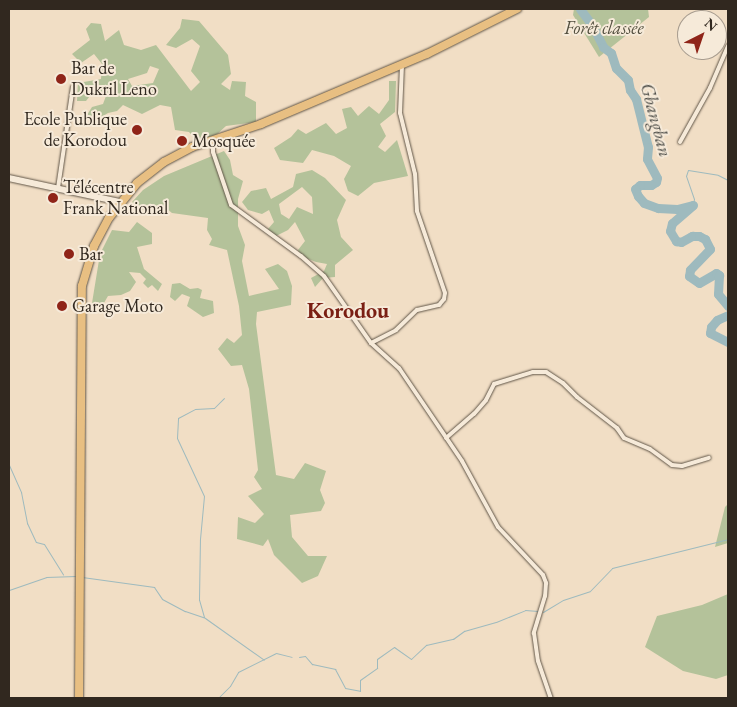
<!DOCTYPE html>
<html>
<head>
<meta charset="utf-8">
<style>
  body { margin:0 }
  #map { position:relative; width:737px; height:707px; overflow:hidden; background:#f1dec5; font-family:"EB Garamond",serif }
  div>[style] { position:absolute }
  .green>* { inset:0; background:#b4c29a }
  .stream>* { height:1px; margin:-0.5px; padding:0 0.5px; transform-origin:0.5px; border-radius:0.5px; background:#9ebabe }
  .river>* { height:9px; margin:-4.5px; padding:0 4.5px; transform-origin:4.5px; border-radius:4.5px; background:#9ebabe }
  .roads { filter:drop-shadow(0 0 1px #615648) drop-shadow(0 0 1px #615648) }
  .street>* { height:4px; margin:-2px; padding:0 2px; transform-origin:2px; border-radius:2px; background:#f6ead9 }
  .secondary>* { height:5.5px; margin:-2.75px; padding:0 2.75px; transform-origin:2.75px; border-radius:2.75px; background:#f6ead9 }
  .highway>* { height:8px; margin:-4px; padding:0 4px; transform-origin:4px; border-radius:4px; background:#e8bf82 }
  .dots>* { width:14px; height:14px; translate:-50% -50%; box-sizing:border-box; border:2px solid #f6ead9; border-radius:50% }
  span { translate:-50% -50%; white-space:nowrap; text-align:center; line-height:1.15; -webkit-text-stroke:4px #f6ead9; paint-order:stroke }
  .park-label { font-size:18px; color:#524e3e; font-style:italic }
  .poi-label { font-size:18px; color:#31281f }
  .left { translate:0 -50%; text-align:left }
  .right { translate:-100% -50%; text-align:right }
  .water-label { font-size:19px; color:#4c4c47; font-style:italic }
  .district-label { font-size:22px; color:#7a1f14; font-weight:700 }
  .frame { position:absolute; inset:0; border:10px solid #31281f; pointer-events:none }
  .north { position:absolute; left:677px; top:10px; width:50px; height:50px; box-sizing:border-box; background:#f6ead9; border:1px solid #a79c8f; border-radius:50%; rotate:41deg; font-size:14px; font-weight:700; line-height:20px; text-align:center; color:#31281f }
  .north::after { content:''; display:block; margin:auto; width:18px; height:22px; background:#8f2418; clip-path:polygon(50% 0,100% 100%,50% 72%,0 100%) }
</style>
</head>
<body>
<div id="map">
  <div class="green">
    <div style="clip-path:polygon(574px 9px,648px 9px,649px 17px,599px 57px,573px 15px)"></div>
    <div style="clip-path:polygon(evenodd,182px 19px,199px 21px,228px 55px,231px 74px,221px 84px,230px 90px,232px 81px,246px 82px,245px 96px,256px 102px,256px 122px,226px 126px,215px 136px,196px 140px,189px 132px,175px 130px,171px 107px,160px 105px,142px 114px,123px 105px,117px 111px,108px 113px,96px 120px,87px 115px,92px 107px,103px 104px,106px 96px,93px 92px,86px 101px,77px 101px,78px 83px,101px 79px,102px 64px,94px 54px,81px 63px,72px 54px,90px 40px,86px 29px,91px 23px,101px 24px,105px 41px,119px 30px,124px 45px,141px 50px,156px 45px,191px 91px,200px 82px,191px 71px,200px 46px,192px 39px,176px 48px,166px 45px,180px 28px,182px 19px,150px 66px,159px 69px,153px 83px,132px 86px,128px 79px,147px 73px,150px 66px)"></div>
    <div style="clip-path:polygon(389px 81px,396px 81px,395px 112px,380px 124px,386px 136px,378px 147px,385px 152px,397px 140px,408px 176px,374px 183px,358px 196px,348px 191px,344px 179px,351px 166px,334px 156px,312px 150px,303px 163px,280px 160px,274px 148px,291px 137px,298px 129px,306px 134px,326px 123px,336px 134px,347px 128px,342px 109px,351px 107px,358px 116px,369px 106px,379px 114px,389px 100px)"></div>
    <div style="clip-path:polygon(224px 151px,230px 160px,233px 175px,243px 181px,238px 199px,238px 226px,245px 245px,242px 261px,249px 296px,279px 289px,265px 269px,278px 264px,287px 271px,292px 286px,291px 305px,257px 312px,256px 324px,276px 475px,294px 479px,305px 463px,326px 471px,320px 490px,325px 503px,321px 511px,290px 515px,292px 537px,308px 556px,327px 556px,318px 576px,302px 583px,274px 555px,268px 539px,263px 546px,237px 539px,238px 517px,255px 523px,264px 514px,248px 496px,262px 489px,254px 477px,258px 470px,249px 389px,242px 365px,231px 366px,218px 349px,227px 338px,234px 343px,242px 335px,239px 306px,227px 250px,209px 245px,212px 239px,207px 230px,208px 218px,172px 213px,161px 204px,143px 210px,132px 202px,143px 190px,164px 176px)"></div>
    <div style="clip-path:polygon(evenodd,312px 170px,325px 178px,346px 200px,337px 220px,341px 237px,353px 250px,335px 265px,335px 277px,323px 278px,315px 287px,311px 278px,324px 271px,327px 264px,316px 262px,301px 256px,298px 250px,305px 241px,295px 222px,288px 230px,274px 237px,268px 229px,274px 222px,269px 210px,262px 214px,248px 210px,242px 202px,251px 191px,266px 188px,271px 199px,293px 187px,296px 174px,312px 170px,302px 187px,312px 197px,313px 214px,297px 207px,289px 219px,281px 214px,279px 204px,302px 187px)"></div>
    <div style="clip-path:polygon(137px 222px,152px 233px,152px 244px,137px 247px,144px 269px,162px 284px,158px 291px,152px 285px,148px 288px,143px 283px,146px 279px,140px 273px,129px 272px,136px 282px,130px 291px,121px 295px,108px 296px,101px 308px,92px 303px,100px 254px,112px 230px,129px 232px)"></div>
    <div style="clip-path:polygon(180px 283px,190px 289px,198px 288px,202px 290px,200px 298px,213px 301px,214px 313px,203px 317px,187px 306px,190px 297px,182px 294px,175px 301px,170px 297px,172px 284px)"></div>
    <div style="clip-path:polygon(728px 504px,728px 543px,715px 547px,725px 507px)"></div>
    <div style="clip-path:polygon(728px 594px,728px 675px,716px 679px,683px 671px,645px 647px,657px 616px,702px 605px)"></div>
  </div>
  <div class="stream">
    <div style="left:693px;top:205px;width:6px;rotate:-81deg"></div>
    <div style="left:694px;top:199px;width:24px;rotate:-109deg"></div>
    <div style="left:686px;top:176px;width:6px;rotate:-72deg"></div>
    <div style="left:688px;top:170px;width:30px;rotate:9deg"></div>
    <div style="left:718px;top:175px;width:11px;rotate:27deg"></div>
    <div style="left:9px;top:465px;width:30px;rotate:66deg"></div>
    <div style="left:21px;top:492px;width:32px;rotate:79deg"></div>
    <div style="left:27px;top:523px;width:21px;rotate:65deg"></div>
    <div style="left:36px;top:542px;width:8px;rotate:14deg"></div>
    <div style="left:44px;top:544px;width:36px;rotate:58deg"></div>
    <div style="left:82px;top:577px;width:73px;rotate:7.9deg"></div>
    <div style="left:154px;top:587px;width:14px;rotate:56deg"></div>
    <div style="left:162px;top:599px;width:26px;rotate:28deg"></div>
    <div style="left:185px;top:611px;width:21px;rotate:19deg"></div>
    <div style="left:205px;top:618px;width:72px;rotate:35.4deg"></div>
    <div style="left:9px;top:590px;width:39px;rotate:-19deg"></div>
    <div style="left:46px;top:577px;width:30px;rotate:-2deg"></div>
    <div style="left:543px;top:612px;width:23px;rotate:-31deg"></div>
    <div style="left:563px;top:600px;width:28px;rotate:-18deg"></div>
    <div style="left:590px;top:591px;width:32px;rotate:-46deg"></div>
    <div style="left:612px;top:568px;width:120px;rotate:-14deg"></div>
    <div style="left:204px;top:617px;width:18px;rotate:-106deg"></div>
    <div style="left:199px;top:600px;width:61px;rotate:-89.1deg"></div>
    <div style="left:200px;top:539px;width:43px;rotate:-84.7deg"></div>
    <div style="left:204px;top:496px;width:64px;rotate:-115deg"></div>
    <div style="left:177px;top:438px;width:20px;rotate:-87deg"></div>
    <div style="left:178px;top:418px;width:19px;rotate:-28deg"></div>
    <div style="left:195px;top:409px;width:19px;rotate:-3deg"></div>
    <div style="left:214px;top:408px;width:14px;rotate:-45deg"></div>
    <div style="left:299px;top:657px;width:6px;rotate:-9deg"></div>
    <div style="left:305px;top:656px;width:11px;rotate:49deg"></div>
    <div style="left:312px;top:664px;width:24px;rotate:12deg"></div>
    <div style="left:335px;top:669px;width:21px;rotate:62deg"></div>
    <div style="left:345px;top:688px;width:15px;rotate:11deg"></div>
    <div style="left:360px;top:691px;width:11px;rotate:-90deg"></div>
    <div style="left:360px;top:680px;width:21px;rotate:-35deg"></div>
    <div style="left:377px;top:668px;width:9px;rotate:-90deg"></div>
    <div style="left:377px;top:659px;width:21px;rotate:-35deg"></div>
    <div style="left:394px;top:647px;width:21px;rotate:35deg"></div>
    <div style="left:411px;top:659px;width:21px;rotate:-43deg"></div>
    <div style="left:426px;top:645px;width:28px;rotate:-13deg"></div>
    <div style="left:453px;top:639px;width:14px;rotate:-36deg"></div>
    <div style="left:464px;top:631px;width:33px;rotate:-16deg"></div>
    <div style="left:496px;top:622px;width:31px;rotate:-22deg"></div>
    <div style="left:525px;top:610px;width:13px;rotate:4deg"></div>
    <div style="left:218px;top:698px;width:17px;rotate:-45deg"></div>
    <div style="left:230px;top:686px;width:16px;rotate:-60deg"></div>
    <div style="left:238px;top:672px;width:42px;rotate:-26.6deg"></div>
    <div style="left:276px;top:653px;width:16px;rotate:14deg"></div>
  </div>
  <div class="river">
    <div style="left:580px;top:9px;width:20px;rotate:53deg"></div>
    <div style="left:592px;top:25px;width:25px;rotate:63deg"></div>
    <div style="left:603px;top:47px;width:10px;rotate:37deg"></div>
    <div style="left:611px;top:53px;width:16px;rotate:72deg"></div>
    <div style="left:616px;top:68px;width:17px;rotate:45deg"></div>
    <div style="left:628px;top:80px;width:10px;rotate:79deg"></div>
    <div style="left:630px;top:90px;width:11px;rotate:56deg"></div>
    <div style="left:636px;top:99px;width:49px;rotate:76deg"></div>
    <div style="left:648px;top:147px;width:12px;rotate:95deg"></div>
    <div style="left:647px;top:159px;width:21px;rotate:62deg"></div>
    <div style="left:657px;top:178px;width:4px;rotate:104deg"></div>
    <div style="left:656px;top:182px;width:6px;rotate:149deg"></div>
    <div style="left:651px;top:185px;width:11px;rotate:180deg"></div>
    <div style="left:640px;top:185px;width:6px;rotate:141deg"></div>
    <div style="left:635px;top:189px;width:8px;rotate:67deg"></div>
    <div style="left:638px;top:196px;width:9px;rotate:49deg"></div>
    <div style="left:644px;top:203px;width:15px;rotate:20deg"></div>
    <div style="left:658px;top:208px;width:19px;rotate:3deg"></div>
    <div style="left:677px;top:209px;width:16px;rotate:-14deg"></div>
    <div style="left:693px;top:205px;width:28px;rotate:139deg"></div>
    <div style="left:672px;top:223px;width:8px;rotate:104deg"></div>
    <div style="left:670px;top:231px;width:12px;rotate:59deg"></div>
    <div style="left:676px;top:241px;width:5px;rotate:11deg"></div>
    <div style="left:681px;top:242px;width:13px;rotate:-29deg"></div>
    <div style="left:692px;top:236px;width:7px"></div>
    <div style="left:699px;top:236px;width:7px;rotate:27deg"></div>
    <div style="left:705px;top:239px;width:11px;rotate:63deg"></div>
    <div style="left:710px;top:249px;width:29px;rotate:134deg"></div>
    <div style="left:690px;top:270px;width:6px;rotate:99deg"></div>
    <div style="left:689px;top:276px;width:12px;rotate:35deg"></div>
    <div style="left:699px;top:283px;width:20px;rotate:-30deg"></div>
    <div style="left:716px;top:273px;width:4px;rotate:34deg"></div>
    <div style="left:719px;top:275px;width:19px;rotate:93deg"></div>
    <div style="left:718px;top:294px;width:16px;rotate:50deg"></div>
    <div style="left:728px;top:315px;width:12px;rotate:156deg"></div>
    <div style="left:717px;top:320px;width:9px;rotate:131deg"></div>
    <div style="left:711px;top:327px;width:6px;rotate:99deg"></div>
    <div style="left:710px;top:333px;width:20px;rotate:27deg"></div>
  </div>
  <div class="roads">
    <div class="street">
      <div style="left:213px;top:140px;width:12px;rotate:90deg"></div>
      <div style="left:213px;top:152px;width:56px;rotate:71.2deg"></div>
      <div style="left:231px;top:205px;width:87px;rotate:36.1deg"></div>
      <div style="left:301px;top:256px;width:30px;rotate:41deg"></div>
      <div style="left:324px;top:276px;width:82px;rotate:55deg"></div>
      <div style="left:371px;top:343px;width:38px;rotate:42deg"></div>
      <div style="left:399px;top:368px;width:112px;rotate:55.9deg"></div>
      <div style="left:462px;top:461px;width:75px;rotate:61.4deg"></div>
      <div style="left:498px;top:527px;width:66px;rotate:46.8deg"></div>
      <div style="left:543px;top:575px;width:9px;rotate:69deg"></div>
      <div style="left:546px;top:583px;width:13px;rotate:94deg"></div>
      <div style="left:545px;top:596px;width:39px;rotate:107deg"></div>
      <div style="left:534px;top:633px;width:28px;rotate:82deg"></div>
      <div style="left:538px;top:661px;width:39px;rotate:71deg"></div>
      <div style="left:680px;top:142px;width:62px;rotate:-60.9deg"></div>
      <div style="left:710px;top:88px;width:46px;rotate:-66.8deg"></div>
      <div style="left:58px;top:188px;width:102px;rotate:-81.6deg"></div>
      <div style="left:371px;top:343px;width:28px;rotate:-27deg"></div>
      <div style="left:396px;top:330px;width:29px;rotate:-44deg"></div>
      <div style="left:417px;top:310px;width:23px;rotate:-13deg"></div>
      <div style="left:439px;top:305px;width:8px;rotate:-50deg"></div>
      <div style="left:444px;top:299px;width:6px;rotate:-81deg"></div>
      <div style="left:445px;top:293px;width:87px;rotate:-108.9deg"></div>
      <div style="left:417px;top:211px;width:37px;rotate:-93deg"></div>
      <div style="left:415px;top:174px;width:63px;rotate:-103.8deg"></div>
      <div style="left:400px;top:113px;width:47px;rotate:-87.6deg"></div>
      <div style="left:446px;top:438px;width:37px;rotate:-41deg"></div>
      <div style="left:474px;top:414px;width:18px;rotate:-49deg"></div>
      <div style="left:486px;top:400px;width:18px;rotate:-63deg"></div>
      <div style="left:494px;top:384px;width:41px;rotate:-17.1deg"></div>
      <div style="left:533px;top:372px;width:13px"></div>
      <div style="left:546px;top:372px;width:20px;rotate:33deg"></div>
      <div style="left:563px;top:383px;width:20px;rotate:45deg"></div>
      <div style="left:577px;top:397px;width:51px;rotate:37.8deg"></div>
      <div style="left:617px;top:428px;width:12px;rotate:55deg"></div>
      <div style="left:624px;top:438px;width:28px;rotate:23deg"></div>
      <div style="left:650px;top:449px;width:27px;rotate:36deg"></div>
      <div style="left:672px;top:465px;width:10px;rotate:6deg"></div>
      <div style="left:682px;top:466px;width:28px;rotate:-17deg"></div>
    </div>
    <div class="secondary">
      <div style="left:9px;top:178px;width:114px;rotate:12.2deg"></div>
    </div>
    <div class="highway">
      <div style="left:79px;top:698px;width:412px;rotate:-89.6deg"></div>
      <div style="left:82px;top:286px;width:42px;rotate:-73.3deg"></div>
      <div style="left:94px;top:246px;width:32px;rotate:-62deg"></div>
      <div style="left:109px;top:218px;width:45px;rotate:-51.3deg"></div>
      <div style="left:137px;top:183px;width:34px;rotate:-38deg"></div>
      <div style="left:164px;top:162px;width:32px;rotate:-28deg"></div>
      <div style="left:192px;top:147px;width:73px;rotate:-18.4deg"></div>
      <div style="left:261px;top:124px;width:180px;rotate:-22.9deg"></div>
      <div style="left:427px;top:54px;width:101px;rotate:-26.6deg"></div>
    </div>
  </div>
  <div class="dots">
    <div style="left:61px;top:79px;background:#8f2418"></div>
    <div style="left:137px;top:130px;background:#8f2418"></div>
    <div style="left:182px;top:141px;background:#8f2418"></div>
    <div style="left:53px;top:198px;background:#8f2418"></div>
    <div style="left:69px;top:254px;background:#8f2418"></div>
    <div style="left:62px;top:306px;background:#8f2418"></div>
  </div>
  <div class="park-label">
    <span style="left:604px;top:28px">Forêt classée</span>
  </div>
  <div class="poi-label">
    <span class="left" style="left:71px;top:79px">Bar de<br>Dukril Leno</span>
    <span class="right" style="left:127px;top:130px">Ecole Publique<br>de Korodou</span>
    <span class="left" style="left:192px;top:141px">Mosquée</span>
    <span class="left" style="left:63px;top:198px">Télécentre<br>Frank National</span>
    <span class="left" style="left:79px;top:254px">Bar</span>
    <span class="left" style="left:72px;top:306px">Garage Moto</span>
  </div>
  <div class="water-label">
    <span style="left:656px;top:120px;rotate:75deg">Gbangban</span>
  </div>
  <div class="district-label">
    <span style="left:348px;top:311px">Korodou</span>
  </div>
  <div class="frame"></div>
  <div class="north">N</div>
</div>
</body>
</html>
